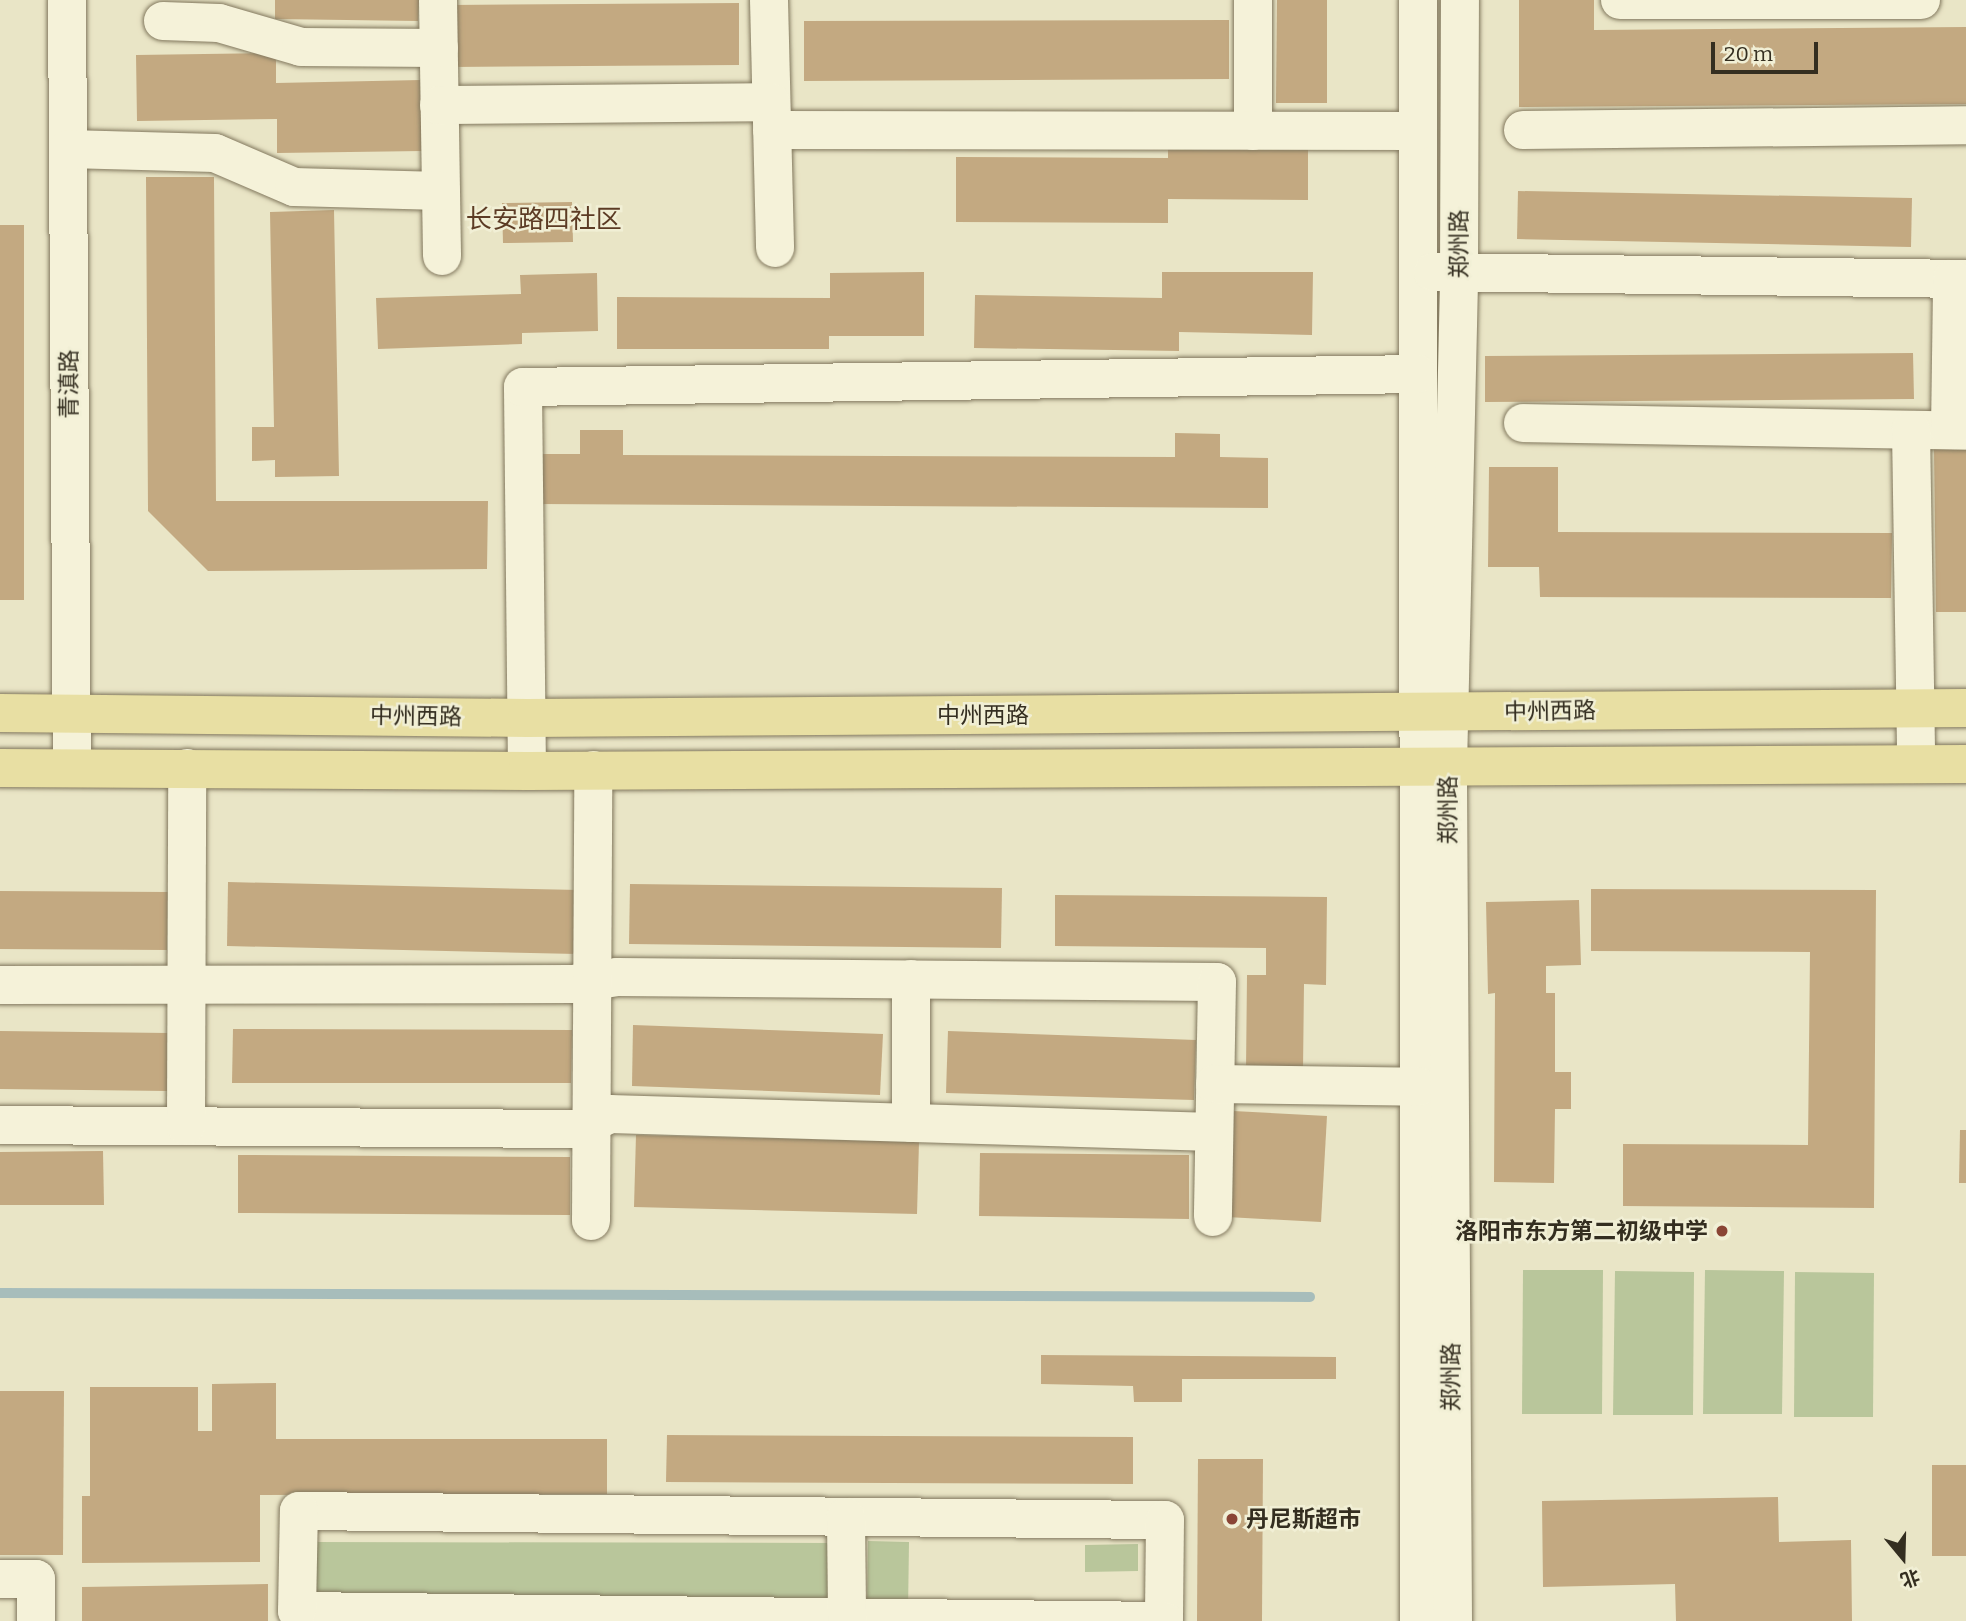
<!DOCTYPE html>
<html>
<head>
<meta charset="utf-8">
<style>
  body { margin:0 }
  #map { position:relative; width:1966px; height:1621px; overflow:hidden; background:#e9e5c6; font-family:Bitter,"Noto Sans SC",serif }
  div>[style] { position:absolute }
  .green>* { inset:0; background:#b9c69b }
  .stream>* { height:10px; margin:-5px; padding:0 5px; transform-origin:5px; border-radius:5px; background:#a7bdbb }
  .building>* { inset:0; background:#c3a981 }
  .roads { filter:drop-shadow(0 0 2px #82785e) drop-shadow(0 0 2px #82785e) }
  .minor>* { height:38px; margin:-19px; padding:0 19px; transform-origin:19px; border-radius:19px; background:#f5f2d9 }
  .major>* { height:38px; margin:-19px; padding:0 19px; transform-origin:19px; border-radius:19px; background:#e8dfa3 }
  .dots>* { width:19px; height:19px; translate:-50% -50%; box-sizing:border-box; border:4px solid #f1efd5; border-radius:50% }
  span { translate:-50% -50%; white-space:nowrap; text-align:center; line-height:1.15; -webkit-text-stroke:5px #f1efd5; paint-order:stroke }
  .street-label { font-size:23px; color:#342e20 }
  .poi-label { font-size:23px; color:#342e20; font-weight:700 }
  .right { translate:-100% -50%; text-align:right }
  .left { translate:0 -50%; text-align:left }
  .quarter-label { font-size:26px; color:#5c3b24 }
  .north { position:absolute; left:1868px; top:1523px; width:70px; height:70px; -webkit-text-stroke:5px #f1efd5; paint-order:stroke; rotate:161deg; font-size:19px; font-weight:700; line-height:28px; text-align:center; color:#342e20 }
  .north::after { content:''; display:block; margin:auto; width:24px; height:32px; background:#342e20; clip-path:polygon(50% 0,100% 100%,50% 72%,0 100%) }
  .scale { position:absolute; left:1711px; top:42px; width:107px; height:32px; box-sizing:border-box; border:4px solid #342e20; border-top:0; padding-left:9px; font-size:21px; line-height:24px; white-space:nowrap; color:#342e20; -webkit-text-stroke:5px #f1efd5; paint-order:stroke }
</style>
</head>
<body>
<div id="map">
  <div class="green">
    <div style="clip-path:polygon(1523px 1270px,1603px 1270px,1602px 1414px,1522px 1414px)"></div>
    <div style="clip-path:polygon(1705px 1270px,1784px 1271px,1782px 1414px,1703px 1414px)"></div>
    <div style="clip-path:polygon(1615px 1271px,1694px 1272px,1693px 1415px,1613px 1415px)"></div>
    <div style="clip-path:polygon(1795px 1272px,1874px 1273px,1873px 1417px,1794px 1417px)"></div>
    <div style="clip-path:polygon(868px 1541px,909px 1542px,908px 1611px,867px 1610px)"></div>
    <div style="clip-path:polygon(312px 1542px,835px 1543px,834px 1600px,312px 1599px)"></div>
    <div style="clip-path:polygon(1138px 1544px,1138px 1571px,1085px 1572px,1085px 1545px)"></div>
  </div>
  <div class="stream">
    <div style="left:0;top:1293px;width:1310px;rotate:0.17deg"></div>
  </div>
  <div class="building">
    <div style="clip-path:polygon(275px 0,419px 0,418px 21px,275px 19px)"></div>
    <div style="clip-path:polygon(1277px 0,1327px 0,1327px 103px,1276px 103px)"></div>
    <div style="clip-path:polygon(1519px 0,1594px 0,1594px 30px,1966px 27px,1966px 104px,1519px 107px)"></div>
    <div style="clip-path:polygon(739px 3px,739px 65px,451px 67px,451px 5px)"></div>
    <div style="clip-path:polygon(1229px 20px,1229px 79px,804px 81px,804px 21px)"></div>
    <div style="clip-path:polygon(276px 53px,276px 83px,421px 80px,422px 151px,277px 153px,277px 119px,137px 121px,136px 55px)"></div>
    <div style="clip-path:polygon(1168px 141px,1308px 141px,1308px 200px,1168px 199px,1168px 223px,956px 222px,956px 157px,1168px 158px)"></div>
    <div style="clip-path:polygon(146px 177px,214px 177px,216px 501px,488px 501px,487px 569px,208px 571px,148px 511px)"></div>
    <div style="clip-path:polygon(1518px 191px,1912px 198px,1911px 247px,1517px 239px)"></div>
    <div style="clip-path:polygon(572px 202px,573px 242px,503px 243px,502px 203px)"></div>
    <div style="clip-path:polygon(334px 210px,339px 476px,275px 477px,275px 460px,252px 461px,252px 427px,274px 427px,270px 212px)"></div>
    <div style="clip-path:polygon(0 225px,24px 225px,24px 600px,0 600px)"></div>
    <div style="clip-path:polygon(924px 272px,924px 336px,829px 336px,829px 349px,617px 349px,617px 297px,830px 298px,830px 273px)"></div>
    <div style="clip-path:polygon(1162px 272px,1313px 272px,1312px 335px,1179px 332px,1179px 351px,974px 348px,975px 295px,1162px 298px)"></div>
    <div style="clip-path:polygon(597px 273px,598px 331px,522px 333px,522px 344px,378px 349px,376px 298px,521px 294px,520px 275px)"></div>
    <div style="clip-path:polygon(1913px 353px,1914px 399px,1485px 402px,1485px 356px)"></div>
    <div style="clip-path:polygon(580px 430px,623px 430px,623px 455px,1175px 457px,1175px 433px,1220px 434px,1220px 457px,1268px 458px,1268px 508px,538px 504px,538px 454px,580px 454px)"></div>
    <div style="clip-path:polygon(1966px 446px,1966px 612px,1936px 612px,1934px 447px)"></div>
    <div style="clip-path:polygon(1489px 467px,1558px 467px,1558px 532px,1892px 533px,1891px 598px,1540px 597px,1539px 567px,1488px 567px)"></div>
    <div style="clip-path:polygon(228px 882px,579px 890px,577px 954px,227px 946px)"></div>
    <div style="clip-path:polygon(630px 884px,1002px 888px,1001px 948px,629px 944px)"></div>
    <div style="clip-path:polygon(1591px 889px,1876px 890px,1874px 1208px,1623px 1206px,1623px 1144px,1808px 1145px,1810px 952px,1591px 951px)"></div>
    <div style="clip-path:polygon(0 891px,168px 892px,167px 950px,0 949px)"></div>
    <div style="clip-path:polygon(1055px 895px,1327px 897px,1326px 985px,1304px 984px,1303px 1070px,1246px 1070px,1247px 975px,1266px 975px,1266px 948px,1055px 946px)"></div>
    <div style="clip-path:polygon(1579px 900px,1581px 965px,1546px 966px,1546px 993px,1555px 993px,1555px 1072px,1571px 1072px,1571px 1109px,1555px 1109px,1554px 1183px,1494px 1182px,1495px 993px,1488px 994px,1486px 902px)"></div>
    <div style="clip-path:polygon(633px 1025px,883px 1034px,880px 1095px,632px 1086px)"></div>
    <div style="clip-path:polygon(233px 1029px,572px 1030px,571px 1083px,232px 1083px)"></div>
    <div style="clip-path:polygon(0 1031px,168px 1033px,167px 1091px,0 1089px)"></div>
    <div style="clip-path:polygon(948px 1031px,1196px 1040px,1194px 1100px,946px 1093px)"></div>
    <div style="clip-path:polygon(1233px 1111px,1327px 1116px,1321px 1222px,1227px 1217px)"></div>
    <div style="clip-path:polygon(1960px 1130px,1966px 1130px,1966px 1183px,1959px 1183px)"></div>
    <div style="clip-path:polygon(636px 1135px,919px 1142px,917px 1214px,634px 1207px)"></div>
    <div style="clip-path:polygon(103px 1151px,104px 1205px,0 1205px,0 1152px)"></div>
    <div style="clip-path:polygon(980px 1153px,1189px 1155px,1189px 1219px,979px 1216px)"></div>
    <div style="clip-path:polygon(238px 1155px,570px 1157px,570px 1215px,238px 1213px)"></div>
    <div style="clip-path:polygon(1041px 1355px,1336px 1357px,1336px 1379px,1182px 1379px,1182px 1402px,1134px 1402px,1133px 1386px,1041px 1384px)"></div>
    <div style="clip-path:polygon(276px 1383px,276px 1439px,607px 1439px,607px 1494px,260px 1495px,260px 1562px,82px 1563px,82px 1496px,90px 1496px,90px 1387px,198px 1387px,198px 1431px,212px 1431px,212px 1384px)"></div>
    <div style="clip-path:polygon(0 1391px,64px 1391px,63px 1555px,0 1555px)"></div>
    <div style="clip-path:polygon(667px 1435px,1133px 1437px,1133px 1484px,666px 1482px)"></div>
    <div style="clip-path:polygon(1198px 1459px,1263px 1459px,1262px 1621px,1197px 1621px)"></div>
    <div style="clip-path:polygon(1932px 1465px,1966px 1465px,1966px 1556px,1932px 1556px)"></div>
    <div style="clip-path:polygon(1778px 1497px,1779px 1542px,1851px 1540px,1852px 1621px,1676px 1621px,1675px 1584px,1543px 1587px,1542px 1501px)"></div>
    <div style="clip-path:polygon(268px 1584px,268px 1621px,82px 1621px,82px 1587px)"></div>
  </div>
  <div class="roads">
    <div class="minor">
      <div style="left:67px;top:0;width:768px;rotate:89.63deg"></div>
      <div style="left:438px;top:0;width:256px;rotate:89.1deg"></div>
      <div style="left:769px;top:0;width:248px;rotate:88.6deg"></div>
      <div style="left:1253px;top:0;width:131px;rotate:90deg"></div>
      <div style="left:1418px;top:0;width:1621px;rotate:89.96deg"></div>
      <div style="left:1620px;top:0;width:301px"></div>
      <div style="left:163px;top:21px;width:56px;rotate:2deg"></div>
      <div style="left:219px;top:23px;width:85px;rotate:16.3deg"></div>
      <div style="left:301px;top:47px;width:138px;rotate:0.4deg"></div>
      <div style="left:439px;top:105px;width:332px;rotate:-0.5deg"></div>
      <div style="left:772px;top:130px;width:646px;rotate:0.09deg"></div>
      <div style="left:1523px;top:130px;width:443px;rotate:-0.6deg"></div>
      <div style="left:68px;top:149px;width:147px;rotate:1.6deg"></div>
      <div style="left:215px;top:153px;width:86px;rotate:23.3deg"></div>
      <div style="left:294px;top:187px;width:147px;rotate:1.6deg"></div>
      <div style="left:1433px;top:272px;width:533px;rotate:0.75deg"></div>
      <div style="left:1523px;top:423px;width:443px;rotate:1deg"></div>
      <div style="left:1911px;top:430px;width:334px;rotate:89.1deg"></div>
      <div style="left:1950px;top:430px;width:151px;rotate:-89.2deg"></div>
      <div style="left:527px;top:771px;width:384px;rotate:-90.6deg"></div>
      <div style="left:523px;top:387px;width:895px;rotate:-0.83deg"></div>
      <div style="left:0;top:985px;width:573px;rotate:-0.1deg"></div>
      <div style="left:573px;top:984px;width:45px;rotate:-9deg"></div>
      <div style="left:617px;top:977px;width:600px;rotate:0.48deg"></div>
      <div style="left:1217px;top:982px;width:235px;rotate:91deg"></div>
      <div style="left:1215px;top:1084px;width:204px;rotate:0.8deg"></div>
      <div style="left:911px;top:1123px;width:144px;rotate:-90deg"></div>
      <div style="left:0;top:1125px;width:579px;rotate:0.4deg"></div>
      <div style="left:579px;top:1129px;width:34px;rotate:-26deg"></div>
      <div style="left:610px;top:1114px;width:604px;rotate:1.71deg"></div>
      <div style="left:186px;top:1126px;width:358px;rotate:-89.8deg"></div>
      <div style="left:591px;top:1221px;width:451px;rotate:-89.7deg"></div>
      <div style="left:299px;top:1511px;width:866px;rotate:0.6deg"></div>
      <div style="left:1165px;top:1520px;width:101px;rotate:90.6deg"></div>
      <div style="left:1164px;top:1621px;width:867px;rotate:-179.34deg"></div>
      <div style="left:297px;top:1611px;width:100px;rotate:-88.9deg"></div>
      <div style="left:846px;top:1517px;width:104px;rotate:89.4deg"></div>
      <div style="left:0;top:1579px;width:36px"></div>
      <div style="left:36px;top:1579px;width:42px;rotate:90deg"></div>
      <div style="left:1453px;top:1621px;width:854px;rotate:-90.34deg"></div>
      <div style="left:1448px;top:767px;width:494px;rotate:-88.7deg"></div>
      <div style="left:1459px;top:273px;width:273px;rotate:-89.8deg"></div>
    </div>
    <div class="major">
      <div style="left:0;top:713px;width:527px;rotate:0.54deg"></div>
      <div style="left:527px;top:718px;width:1439px;rotate:-0.4deg"></div>
      <div style="left:0;top:768px;width:527px;rotate:0.33deg"></div>
      <div style="left:527px;top:771px;width:1439px;rotate:-0.28deg"></div>
    </div>
  </div>
  <div class="dots">
    <div style="left:1722px;top:1231px;background:#8a4535"></div>
    <div style="left:1232px;top:1519px;background:#8a4535"></div>
  </div>
  <div class="street-label">
    <span style="left:1459px;top:244px;rotate:-90deg">郑州路</span>
    <span style="left:69px;top:384px;rotate:-90deg">青滇路</span>
    <span style="left:1550px;top:711px;rotate:-1deg">中州西路</span>
    <span style="left:983px;top:715px">中州西路</span>
    <span style="left:416px;top:716px;rotate:1deg">中州西路</span>
    <span style="left:1448px;top:810px;rotate:-90deg">郑州路</span>
    <span style="left:1451px;top:1377px;rotate:-90deg">郑州路</span>
  </div>
  <div class="poi-label">
    <span class="right" style="left:1708px;top:1231px">洛阳市东方第二初级中学</span>
    <span class="left" style="left:1246px;top:1519px">丹尼斯超市</span>
  </div>
  <div class="quarter-label">
    <span style="left:544px;top:220px">长安路四社区</span>
  </div>
  <div class="north">北</div>
  <div class="scale">20 m</div>
</div>
</body>
</html>
